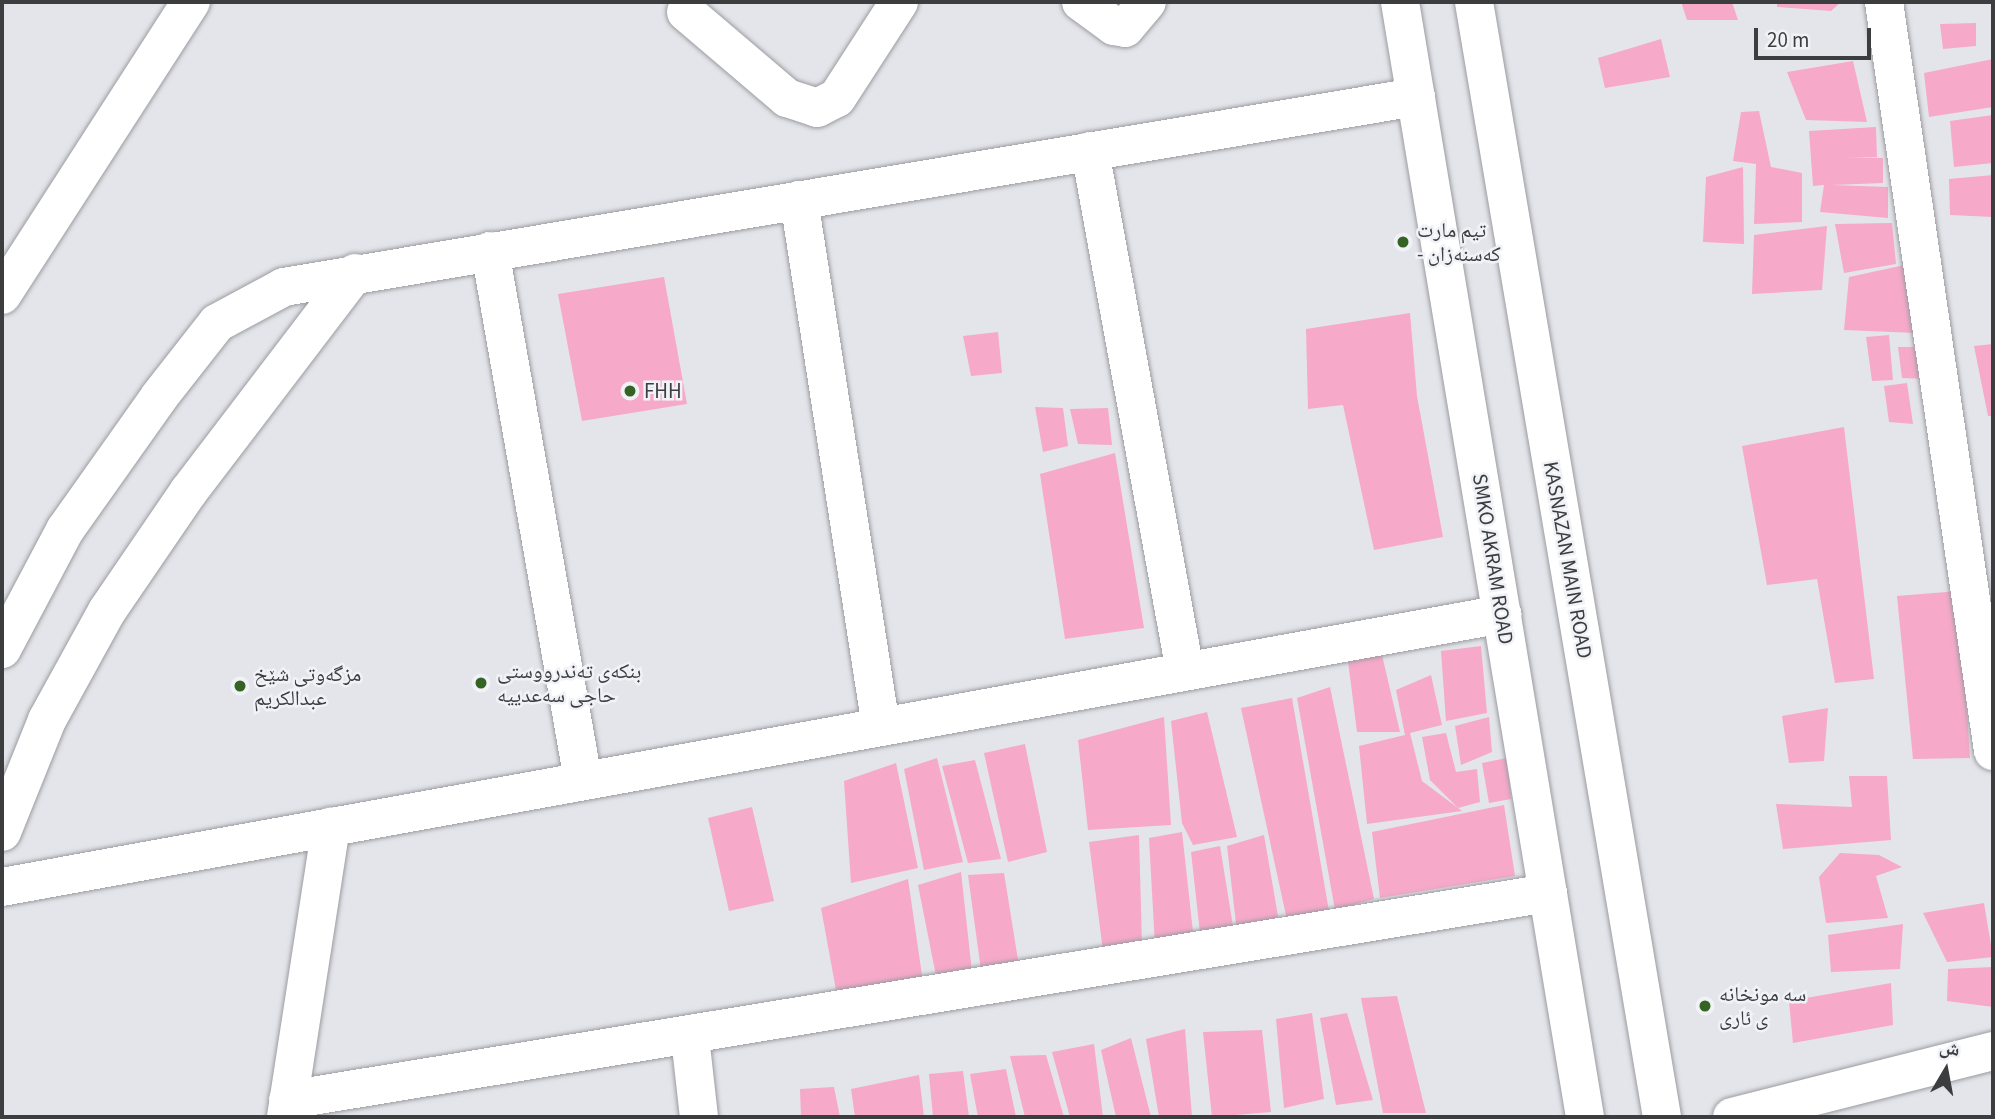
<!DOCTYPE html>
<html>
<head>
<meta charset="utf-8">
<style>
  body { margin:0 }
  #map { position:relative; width:1995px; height:1119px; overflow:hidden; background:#e4e5ea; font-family:"Source Sans 3","Noto Naskh Arabic",sans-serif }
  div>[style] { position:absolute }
  .building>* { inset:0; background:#f6a9c9 }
  .roads { filter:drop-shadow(0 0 2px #9b9ca1) drop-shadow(0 0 2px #9b9ca1) }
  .minor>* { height:38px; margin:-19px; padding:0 19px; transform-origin:19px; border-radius:19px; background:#fff }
  .highway>* { height:38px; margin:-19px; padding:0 19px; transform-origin:19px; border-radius:19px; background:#fff }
  .dots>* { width:19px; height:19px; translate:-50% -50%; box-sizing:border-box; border:4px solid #f1f2f7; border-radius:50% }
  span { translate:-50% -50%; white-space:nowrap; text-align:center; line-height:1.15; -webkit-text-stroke:5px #f1f2f7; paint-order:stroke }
  .poi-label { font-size:21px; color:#3c3d3f }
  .left { translate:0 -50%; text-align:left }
  .street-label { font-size:21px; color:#3c3d3f }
  .frame { position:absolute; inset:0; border:4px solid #3c3d3f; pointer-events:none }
  .north { position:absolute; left:1911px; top:1035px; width:70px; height:70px; -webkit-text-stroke:5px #f1f2f7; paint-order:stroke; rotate:10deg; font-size:19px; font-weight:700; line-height:28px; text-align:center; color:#3c3d3f }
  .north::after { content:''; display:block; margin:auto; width:24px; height:32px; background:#3c3d3f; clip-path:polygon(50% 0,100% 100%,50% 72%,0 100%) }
  .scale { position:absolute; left:1754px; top:28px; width:117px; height:32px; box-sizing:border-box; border:4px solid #3c3d3f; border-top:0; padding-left:9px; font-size:21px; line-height:24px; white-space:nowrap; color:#3c3d3f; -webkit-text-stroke:5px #f1f2f7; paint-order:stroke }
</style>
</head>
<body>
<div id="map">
  <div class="building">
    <div style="clip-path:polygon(1681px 2px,1732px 2px,1738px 20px,1687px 20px)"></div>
    <div style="clip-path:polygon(1777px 2px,1841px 2px,1831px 11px,1777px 7px)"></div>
    <div style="clip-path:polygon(1976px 23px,1976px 46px,1943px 49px,1940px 24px)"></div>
    <div style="clip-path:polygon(1661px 39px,1670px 77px,1605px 88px,1598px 58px)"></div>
    <div style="clip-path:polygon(1993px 59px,1993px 107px,1929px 117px,1924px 73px)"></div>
    <div style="clip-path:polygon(1853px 61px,1867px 122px,1806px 120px,1787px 72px)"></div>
    <div style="clip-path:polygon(1759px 111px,1771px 167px,1802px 173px,1802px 222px,1754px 224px,1756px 164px,1733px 161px,1741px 112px)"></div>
    <div style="clip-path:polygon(1993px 115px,1993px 163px,1954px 167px,1950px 121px)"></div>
    <div style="clip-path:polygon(1876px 127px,1877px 157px,1846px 157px,1883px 158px,1883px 183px,1832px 185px,1888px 187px,1888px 218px,1820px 212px,1824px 185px,1813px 186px,1809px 131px)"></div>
    <div style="clip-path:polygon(1743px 167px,1744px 244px,1703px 242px,1706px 177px)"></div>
    <div style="clip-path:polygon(1993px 175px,1993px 217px,1950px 215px,1949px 179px)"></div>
    <div style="clip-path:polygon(1892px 223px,1896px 264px,1844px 273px,1835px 224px)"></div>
    <div style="clip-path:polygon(1827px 226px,1822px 290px,1752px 294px,1754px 235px)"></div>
    <div style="clip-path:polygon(1914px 263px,1916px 333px,1844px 330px,1849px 277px)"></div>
    <div style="clip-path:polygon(664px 277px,687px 404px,582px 421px,558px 294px)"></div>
    <div style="clip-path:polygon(1410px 313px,1417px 396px,1443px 537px,1374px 550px,1343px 405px,1308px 409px,1306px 329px)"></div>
    <div style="clip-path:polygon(998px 332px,1002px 373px,971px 376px,963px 336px)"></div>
    <div style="clip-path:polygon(1889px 335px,1893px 380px,1872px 381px,1866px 337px)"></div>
    <div style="clip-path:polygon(1993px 344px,1993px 416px,1988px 416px,1974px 346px)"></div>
    <div style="clip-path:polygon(1898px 347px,1924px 347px,1929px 379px,1902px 378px)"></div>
    <div style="clip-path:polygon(1907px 383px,1913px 424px,1889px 422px,1884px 386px)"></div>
    <div style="clip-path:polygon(1035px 407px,1063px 408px,1068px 446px,1043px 452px)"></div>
    <div style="clip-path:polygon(1108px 408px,1112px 445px,1078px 444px,1070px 409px)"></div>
    <div style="clip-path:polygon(1844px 427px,1874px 679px,1835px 683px,1817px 579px,1767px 585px,1742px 446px)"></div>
    <div style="clip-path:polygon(1115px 453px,1144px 628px,1065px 639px,1040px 474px)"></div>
    <div style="clip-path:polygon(1959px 591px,1970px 758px,1913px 759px,1897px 596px)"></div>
    <div style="clip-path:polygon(1481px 646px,1487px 713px,1446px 721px,1441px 651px)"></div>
    <div style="clip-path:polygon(1382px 655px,1400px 732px,1357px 732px,1348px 661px)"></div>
    <div style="clip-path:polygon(1431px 675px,1442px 725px,1410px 733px,1422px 781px,1462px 811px,1367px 824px,1359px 746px,1405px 735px,1396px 690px)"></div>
    <div style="clip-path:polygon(1330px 687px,1374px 899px,1335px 910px,1297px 698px)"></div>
    <div style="clip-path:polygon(1292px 698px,1329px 911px,1287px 920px,1241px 708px)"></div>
    <div style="clip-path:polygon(1828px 708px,1824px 761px,1789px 763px,1782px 716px)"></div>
    <div style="clip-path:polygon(1207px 712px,1237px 837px,1193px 845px,1182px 823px,1171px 721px)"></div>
    <div style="clip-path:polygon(1164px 717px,1171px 825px,1088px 830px,1078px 740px)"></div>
    <div style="clip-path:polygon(1489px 717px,1492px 752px,1461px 765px,1455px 726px)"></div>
    <div style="clip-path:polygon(1446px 733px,1456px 772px,1477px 769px,1480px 802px,1458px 808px,1430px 780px,1422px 737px)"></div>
    <div style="clip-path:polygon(1025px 744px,1047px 852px,1008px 862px,984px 753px)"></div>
    <div style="clip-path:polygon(937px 758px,963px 862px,924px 870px,904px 769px)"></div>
    <div style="clip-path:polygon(1507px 758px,1511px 799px,1489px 803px,1482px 763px)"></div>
    <div style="clip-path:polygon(975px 760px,1001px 859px,968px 863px,942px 766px)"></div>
    <div style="clip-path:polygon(896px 763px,918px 868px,851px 883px,844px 781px)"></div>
    <div style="clip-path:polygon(1849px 776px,1887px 776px,1891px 840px,1783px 849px,1776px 804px,1852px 807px)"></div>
    <div style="clip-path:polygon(1504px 805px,1515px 876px,1380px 898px,1372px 832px)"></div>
    <div style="clip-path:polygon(752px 807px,774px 901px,729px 911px,708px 818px)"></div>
    <div style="clip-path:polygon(1182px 832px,1194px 941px,1155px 946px,1149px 838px)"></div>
    <div style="clip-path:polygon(1139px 835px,1142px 946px,1104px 959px,1089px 842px)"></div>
    <div style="clip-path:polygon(1264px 835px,1279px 922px,1237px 932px,1227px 846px)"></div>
    <div style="clip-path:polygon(1220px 846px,1233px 926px,1201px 942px,1191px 852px)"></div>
    <div style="clip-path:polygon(1840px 853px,1879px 855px,1902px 867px,1876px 876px,1888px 918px,1826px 923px,1819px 877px)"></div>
    <div style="clip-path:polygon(961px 872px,973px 981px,938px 986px,918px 885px)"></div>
    <div style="clip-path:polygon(1004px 873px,1019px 966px,983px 985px,968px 875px)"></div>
    <div style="clip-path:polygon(908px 879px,924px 989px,836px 990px,821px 908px)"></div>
    <div style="clip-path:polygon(1984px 903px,1993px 957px,1947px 962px,1923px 913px)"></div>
    <div style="clip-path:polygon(1903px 924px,1900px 969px,1831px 972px,1828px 935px)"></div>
    <div style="clip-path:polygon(1993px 967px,1993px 1007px,1947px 1001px,1948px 969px)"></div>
    <div style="clip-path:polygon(1891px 983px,1893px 1025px,1793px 1043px,1789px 1001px)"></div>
    <div style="clip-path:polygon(1397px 996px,1426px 1113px,1383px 1113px,1361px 998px)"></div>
    <div style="clip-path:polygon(1312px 1013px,1324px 1099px,1284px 1108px,1276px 1019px)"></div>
    <div style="clip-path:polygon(1347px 1013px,1373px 1100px,1336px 1105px,1320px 1018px)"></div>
    <div style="clip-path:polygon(1185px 1029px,1192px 1117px,1159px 1117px,1146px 1039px)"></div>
    <div style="clip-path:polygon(1262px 1030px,1271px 1112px,1212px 1117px,1203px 1032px)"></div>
    <div style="clip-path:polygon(1131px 1038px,1151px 1117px,1116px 1117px,1101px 1050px)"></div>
    <div style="clip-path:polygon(1094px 1044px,1103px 1117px,1070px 1117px,1052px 1052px)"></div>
    <div style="clip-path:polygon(1046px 1055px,1064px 1117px,1025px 1117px,1010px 1056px)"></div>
    <div style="clip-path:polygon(1006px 1069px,1016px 1117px,978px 1117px,970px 1074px)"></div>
    <div style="clip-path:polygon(963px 1071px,969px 1117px,933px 1117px,929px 1074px)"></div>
    <div style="clip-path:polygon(919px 1075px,924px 1117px,855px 1117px,851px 1089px)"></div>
    <div style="clip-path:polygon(834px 1087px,840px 1117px,801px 1117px,800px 1089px)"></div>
  </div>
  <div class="roads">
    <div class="minor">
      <div style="left:1081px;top:2px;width:41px;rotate:36deg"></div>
      <div style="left:1114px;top:26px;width:11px;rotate:10deg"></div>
      <div style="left:1125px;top:28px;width:34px;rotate:-50deg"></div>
      <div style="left:1400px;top:2px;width:1130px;rotate:80.58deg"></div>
      <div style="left:1474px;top:2px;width:1131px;rotate:80.43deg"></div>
      <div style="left:1884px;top:2px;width:757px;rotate:81.72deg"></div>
      <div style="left:686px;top:12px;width:133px;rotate:40.4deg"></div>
      <div style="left:787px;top:98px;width:32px;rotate:18deg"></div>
      <div style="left:817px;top:108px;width:22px;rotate:-27deg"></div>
      <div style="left:837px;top:98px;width:114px;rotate:-57.1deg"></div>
      <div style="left:1090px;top:151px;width:529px;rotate:79.65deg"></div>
      <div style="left:799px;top:200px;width:533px;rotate:81.16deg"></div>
      <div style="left:490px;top:251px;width:537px;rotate:80.03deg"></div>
      <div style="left:2px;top:649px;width:135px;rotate:-62.1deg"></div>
      <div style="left:65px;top:530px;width:163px;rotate:-54.7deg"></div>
      <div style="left:159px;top:397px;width:94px;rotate:-51.9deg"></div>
      <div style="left:217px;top:323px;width:76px;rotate:-28.2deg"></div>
      <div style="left:284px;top:287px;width:1148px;rotate:-9.53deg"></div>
      <div style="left:2px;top:832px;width:121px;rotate:-68.1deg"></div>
      <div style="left:47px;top:720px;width:124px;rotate:-61.2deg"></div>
      <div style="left:107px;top:611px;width:145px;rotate:-55.7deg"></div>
      <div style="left:189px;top:491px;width:274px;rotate:-52.7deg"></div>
      <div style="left:2px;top:887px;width:1525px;rotate:-10.31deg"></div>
      <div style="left:690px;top:1037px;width:81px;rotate:83.6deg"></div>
      <div style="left:288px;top:1100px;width:1277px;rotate:-9.33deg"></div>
      <div style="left:286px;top:1117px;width:294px;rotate:-81.2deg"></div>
      <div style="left:1732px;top:1117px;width:269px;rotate:-14.2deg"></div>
    </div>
    <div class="highway">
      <div style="left:2px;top:295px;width:349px;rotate:-57.2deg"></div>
    </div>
  </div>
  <div class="dots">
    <div style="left:1403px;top:242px;background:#356323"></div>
    <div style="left:630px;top:391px;background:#356323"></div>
    <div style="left:481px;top:683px;background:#356323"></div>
    <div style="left:240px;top:686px;background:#356323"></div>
    <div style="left:1705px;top:1006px;background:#356323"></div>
  </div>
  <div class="poi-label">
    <span class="left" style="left:1417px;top:242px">تیم مارت<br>- کەسنەزان</span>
    <span class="left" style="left:644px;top:391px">FHH</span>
    <span class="left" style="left:497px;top:683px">بنکەی تەندرووستی<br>حاجی سەعدییە</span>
    <span class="left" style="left:254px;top:686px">مزگەوتى شێخ<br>عبدالکریم</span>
    <span class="left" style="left:1719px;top:1006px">سه مونخانه<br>ی ئاری</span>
  </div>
  <div class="street-label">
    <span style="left:1493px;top:559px;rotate:81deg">SMKO AKRAM ROAD</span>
    <span style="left:1568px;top:560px;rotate:80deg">KASNAZAN MAIN ROAD</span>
  </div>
  <div class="frame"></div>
  <div class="north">ش</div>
  <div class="scale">20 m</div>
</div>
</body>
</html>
